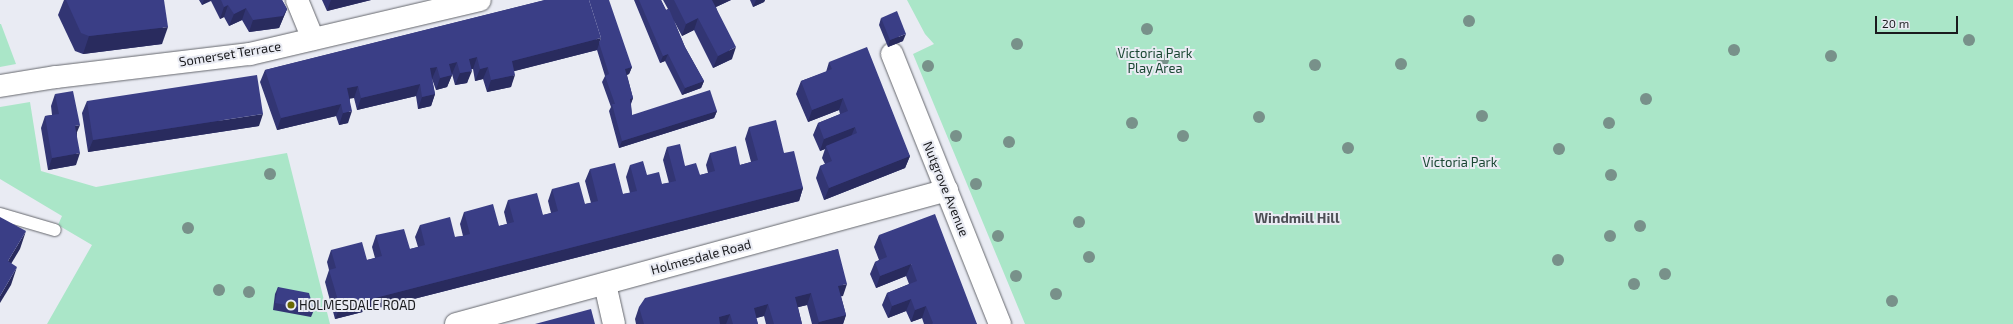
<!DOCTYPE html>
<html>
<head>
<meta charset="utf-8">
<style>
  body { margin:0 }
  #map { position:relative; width:2013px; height:324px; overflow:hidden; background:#e9ebf3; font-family:"Exo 2",sans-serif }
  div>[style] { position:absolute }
  .green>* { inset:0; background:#aae6c8 }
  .roads { filter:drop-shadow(0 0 1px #65676d) drop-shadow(0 0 1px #65676d) }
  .lane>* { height:12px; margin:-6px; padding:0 6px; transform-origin:6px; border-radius:6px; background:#fff }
  .street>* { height:22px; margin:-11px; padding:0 11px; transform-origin:11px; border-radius:11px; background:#fff }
  .trees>* { width:12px; height:12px; margin:-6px; border-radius:50%; background:#78918a }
  .wall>* { inset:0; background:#323573 }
  .shaded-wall>* { inset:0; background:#292b5e }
  .building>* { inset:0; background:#3a3e86 }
  .dots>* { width:11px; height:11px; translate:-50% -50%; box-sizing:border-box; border:2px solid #e9ebf3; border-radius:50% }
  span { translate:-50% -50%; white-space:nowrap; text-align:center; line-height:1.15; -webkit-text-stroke:4px #e9ebf3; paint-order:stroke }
  .street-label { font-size:13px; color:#1a1b1e }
  .park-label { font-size:13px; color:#1b4734 }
  .poi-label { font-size:13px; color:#1a1b1e }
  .left { translate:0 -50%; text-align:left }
  .neighbourhood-label { font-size:14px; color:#4d4e55; font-weight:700 }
  .scale { position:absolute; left:1875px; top:16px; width:83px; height:18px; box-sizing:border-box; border:2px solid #1a1b1e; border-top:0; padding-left:5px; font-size:12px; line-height:14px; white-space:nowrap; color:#1a1b1e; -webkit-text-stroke:3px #e9ebf3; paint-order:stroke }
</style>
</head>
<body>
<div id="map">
  <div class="green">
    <div style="clip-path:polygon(907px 0,2013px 0,2013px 324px,1025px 324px,913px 54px,934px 44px,925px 34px)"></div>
    <div style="clip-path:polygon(0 24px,1px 24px,16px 64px,0 67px)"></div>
    <div style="clip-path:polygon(30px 102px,41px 171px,96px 187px,287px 153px,330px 324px,47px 324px,92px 245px,58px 225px,62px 216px,0 179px,0 107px)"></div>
  </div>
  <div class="roads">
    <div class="lane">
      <div style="left:0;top:214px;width:57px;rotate:16.2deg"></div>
    </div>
    <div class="street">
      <div style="left:297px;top:0;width:42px;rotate:67.7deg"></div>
      <div style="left:892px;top:54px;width:291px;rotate:68.2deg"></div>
      <div style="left:0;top:86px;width:57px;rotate:-9.1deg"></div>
      <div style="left:56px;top:77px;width:195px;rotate:-6.8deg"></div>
      <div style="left:250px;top:54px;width:236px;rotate:-13.2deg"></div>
      <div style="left:605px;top:284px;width:41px;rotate:77.3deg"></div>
      <div style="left:456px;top:324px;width:509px;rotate:-15.26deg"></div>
    </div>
  </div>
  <div class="trees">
    <div style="left:1469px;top:21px"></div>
    <div style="left:1147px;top:29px"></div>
    <div style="left:1969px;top:40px"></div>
    <div style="left:1017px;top:44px"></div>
    <div style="left:1734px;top:50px"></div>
    <div style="left:1122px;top:53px"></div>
    <div style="left:1831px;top:56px"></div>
    <div style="left:1163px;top:60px"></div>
    <div style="left:1401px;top:64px"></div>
    <div style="left:1315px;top:65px"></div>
    <div style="left:928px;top:66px"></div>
    <div style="left:1646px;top:99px"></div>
    <div style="left:1482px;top:116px"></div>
    <div style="left:1259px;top:117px"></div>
    <div style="left:1132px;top:123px"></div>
    <div style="left:1609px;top:123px"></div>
    <div style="left:956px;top:136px"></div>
    <div style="left:1183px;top:136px"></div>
    <div style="left:1009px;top:142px"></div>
    <div style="left:1348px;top:148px"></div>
    <div style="left:1559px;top:149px"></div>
    <div style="left:270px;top:174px"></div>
    <div style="left:1611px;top:175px"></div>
    <div style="left:976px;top:184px"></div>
    <div style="left:1079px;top:222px"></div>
    <div style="left:1640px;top:226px"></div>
    <div style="left:188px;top:228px"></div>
    <div style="left:998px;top:236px"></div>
    <div style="left:1610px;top:236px"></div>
    <div style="left:1089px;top:257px"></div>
    <div style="left:1558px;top:260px"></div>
    <div style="left:1665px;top:274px"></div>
    <div style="left:1016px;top:276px"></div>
    <div style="left:1634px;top:284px"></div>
    <div style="left:219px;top:290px"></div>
    <div style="left:249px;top:292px"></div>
    <div style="left:1056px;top:294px"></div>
    <div style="left:1892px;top:301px"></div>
  </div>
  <div class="wall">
    <div style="clip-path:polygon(64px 0,164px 0,162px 44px,83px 54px,75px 51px,58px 15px)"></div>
    <div style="clip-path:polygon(199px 0,282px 0,287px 9px,279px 28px,249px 32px,242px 20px,229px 26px,224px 17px,220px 19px,211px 1px,202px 5px)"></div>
    <div style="clip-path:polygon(322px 0,371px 0,327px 11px)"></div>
    <div style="clip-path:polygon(545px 0,632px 67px,629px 74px,627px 75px,633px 98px,631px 104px,632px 115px,717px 111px,714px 118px,619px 148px,609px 111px,611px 107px,602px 82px,605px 76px,597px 50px,514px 71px,511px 87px,487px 92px,483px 79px,475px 81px,473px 69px,471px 69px,467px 83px,455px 85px,452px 74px,452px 75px,447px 87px,436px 90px,432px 79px,435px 94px,431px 106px,418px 109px,416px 96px,357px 110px,354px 98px,350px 98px,348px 123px,339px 125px,336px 116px,277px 130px,260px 82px,265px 70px)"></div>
    <div style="clip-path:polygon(634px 0,661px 0,666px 10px,668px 9px,663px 0,731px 0,716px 7px,732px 59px,713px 68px,694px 30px,682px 36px,674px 21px,685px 47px,704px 81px,701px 88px,682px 95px,665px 61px,660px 63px)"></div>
    <div style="clip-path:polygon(750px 0,765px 0,764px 2px,753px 7px)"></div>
    <div style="clip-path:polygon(881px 18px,903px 41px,888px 47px,879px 25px)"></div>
    <div style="clip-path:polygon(829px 62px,910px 156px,905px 168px,824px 200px,816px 178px,820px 166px,825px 164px,822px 158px,825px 149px,820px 151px,813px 135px,818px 123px,840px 114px,839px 110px,808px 122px,796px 94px,801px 81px,826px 72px)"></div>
    <div style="clip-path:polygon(55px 94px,77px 133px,76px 165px,48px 170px,41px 128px,45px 116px,52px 115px,51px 106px)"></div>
    <div style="clip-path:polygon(87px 101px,259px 126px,88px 152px,82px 113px)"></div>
    <div style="clip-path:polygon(749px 127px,784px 153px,803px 188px,799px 201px,335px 319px,325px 282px,329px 270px,327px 262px,331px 250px,367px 260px,375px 258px,372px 247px,376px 235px,410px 249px,418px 247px,415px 237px,420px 225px,455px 237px,463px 236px,460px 224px,464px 212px,499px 226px,507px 224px,504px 212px,508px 200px,543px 215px,551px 213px,548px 201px,552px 189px,585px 204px,591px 203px,585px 181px,590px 169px,623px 194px,630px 193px,626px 177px,630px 165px,662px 184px,669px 183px,663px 160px,667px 147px,685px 166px,700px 175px,708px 173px,706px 165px,710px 153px,740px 165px,751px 162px,745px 139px)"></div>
    <div style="clip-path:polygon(879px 235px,977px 324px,924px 324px,922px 318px,911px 322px,906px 311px,888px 318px,882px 305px,887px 293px,909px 284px,906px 276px,876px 288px,870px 274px,875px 262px,879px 260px,874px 247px)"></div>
    <div style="clip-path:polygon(838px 249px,843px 296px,841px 296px,846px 315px,843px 324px,812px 324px,807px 305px,798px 307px,802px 324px,766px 324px,764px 316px,756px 318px,758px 324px,636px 324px,635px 319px,639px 307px)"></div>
    <div style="clip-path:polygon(278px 287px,314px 310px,311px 317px,273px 310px,275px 294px)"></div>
  </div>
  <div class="shaded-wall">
    <div style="clip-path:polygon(204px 0,211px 0,202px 5px)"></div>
    <div style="clip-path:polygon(331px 0,371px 0,327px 11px)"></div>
    <div style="clip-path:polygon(711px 0,731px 0,707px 11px)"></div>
    <div style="clip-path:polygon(756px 0,765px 0,764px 2px,753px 7px)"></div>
    <div style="clip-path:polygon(228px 5px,224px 17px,220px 19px,224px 7px)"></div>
    <div style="clip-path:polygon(246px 8px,242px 20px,229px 26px,234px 14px)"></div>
    <div style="clip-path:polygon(287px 9px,279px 28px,249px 32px,253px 20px)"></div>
    <div style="clip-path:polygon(698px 18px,694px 30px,682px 36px,686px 24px)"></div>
    <div style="clip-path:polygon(168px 27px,162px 44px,83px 54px,89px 36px)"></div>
    <div style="clip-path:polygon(906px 34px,903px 41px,888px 47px,890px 40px)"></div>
    <div style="clip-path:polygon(601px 38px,597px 50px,507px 73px,512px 61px)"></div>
    <div style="clip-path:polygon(736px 47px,732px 59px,713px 68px,718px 56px)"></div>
    <div style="clip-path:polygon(668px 54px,665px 61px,660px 63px,663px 56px)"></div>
    <div style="clip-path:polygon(477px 57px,473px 69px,465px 71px,469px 59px)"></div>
    <div style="clip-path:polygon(457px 62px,452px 74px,444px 76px,449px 64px)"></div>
    <div style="clip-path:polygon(437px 67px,432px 79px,425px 80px,430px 68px)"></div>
    <div style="clip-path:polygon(488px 67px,483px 79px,475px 81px,480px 69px)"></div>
    <div style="clip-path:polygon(632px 67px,629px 74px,623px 76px,625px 69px)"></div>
    <div style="clip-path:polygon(472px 71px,467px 83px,455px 85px,460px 73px)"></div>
    <div style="clip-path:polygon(452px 75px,447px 87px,436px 90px,440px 78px)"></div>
    <div style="clip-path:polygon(515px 75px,511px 87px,487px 92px,491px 80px)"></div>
    <div style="clip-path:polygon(704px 81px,701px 88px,682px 95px,685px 88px)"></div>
    <div style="clip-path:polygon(420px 84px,416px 96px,357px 110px,361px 98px)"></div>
    <div style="clip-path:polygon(358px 86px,354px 98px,343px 100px,347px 88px)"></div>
    <div style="clip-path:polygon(435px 94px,431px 106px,418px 109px,422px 97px)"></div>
    <div style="clip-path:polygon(633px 98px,630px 105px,630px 99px)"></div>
    <div style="clip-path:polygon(843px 98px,839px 110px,808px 122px,812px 110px)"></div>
    <div style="clip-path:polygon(341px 104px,336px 116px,277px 130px,281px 118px)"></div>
    <div style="clip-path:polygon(352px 111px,348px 123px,339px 125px,343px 113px)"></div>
    <div style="clip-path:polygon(717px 111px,714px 118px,619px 148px,622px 141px)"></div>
    <div style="clip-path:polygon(263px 114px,259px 126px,88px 152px,93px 140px)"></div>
    <div style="clip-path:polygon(80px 125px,75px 137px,75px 126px)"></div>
    <div style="clip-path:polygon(855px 127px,850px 139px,826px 146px,825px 149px,820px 151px,824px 139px)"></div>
    <div style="clip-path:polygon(80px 153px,76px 165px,48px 170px,52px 158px)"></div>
    <div style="clip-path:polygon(910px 156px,905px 168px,824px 200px,829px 188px)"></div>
    <div style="clip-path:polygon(803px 188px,799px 201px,335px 319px,340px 307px)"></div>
    <div style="clip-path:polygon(26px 231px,20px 249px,2px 279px,8px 261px)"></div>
    <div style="clip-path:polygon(911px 264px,906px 276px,876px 288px,880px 276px)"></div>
    <div style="clip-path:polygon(17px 267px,11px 285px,0 303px,0 296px)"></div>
    <div style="clip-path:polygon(847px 284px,843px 296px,834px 298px,838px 286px)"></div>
    <div style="clip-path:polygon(811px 293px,807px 305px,791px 309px,795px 297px)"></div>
    <div style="clip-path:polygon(911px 299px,906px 311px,888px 318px,892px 306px)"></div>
    <div style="clip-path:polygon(768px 304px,764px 316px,749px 320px,754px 308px)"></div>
    <div style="clip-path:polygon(926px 306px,922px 318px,911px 322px,915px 310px)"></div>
    <div style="clip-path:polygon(730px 314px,726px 324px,716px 324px,719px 317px)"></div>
    <div style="clip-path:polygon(846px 315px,843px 324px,818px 324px,819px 322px)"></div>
  </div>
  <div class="building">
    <div style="clip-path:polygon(66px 0,164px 0,168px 27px,89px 36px,81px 33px)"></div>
    <div style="clip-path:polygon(221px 0,282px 0,287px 9px,283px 16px,253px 20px,246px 8px,234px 14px,228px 5px,224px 7px)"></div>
    <div style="clip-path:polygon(545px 0,589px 0,601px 38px,512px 61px,515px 75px,491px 80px,488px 67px,480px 69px,477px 57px,469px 59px,472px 71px,460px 73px,457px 62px,449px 64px,452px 75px,440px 78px,437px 67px,430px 68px,435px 94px,422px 97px,420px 84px,361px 98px,358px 86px,347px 88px,352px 111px,343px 113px,341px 104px,281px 118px,265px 70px)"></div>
    <div style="clip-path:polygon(589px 0,609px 0,632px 67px,625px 69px,633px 98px,630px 99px,632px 115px,710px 90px,717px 111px,622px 141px,612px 104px,615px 104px,605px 76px,609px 74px,599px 43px,601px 38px)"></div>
    <div style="clip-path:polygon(639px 0,661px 0,666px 10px,669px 9px,685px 47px,704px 81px,685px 88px,668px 54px,663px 56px)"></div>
    <div style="clip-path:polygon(674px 0,712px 0,736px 47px,718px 56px,698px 18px,686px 24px)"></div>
    <div style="clip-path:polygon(897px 11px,906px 34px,890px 40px,881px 18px)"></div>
    <div style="clip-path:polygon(867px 47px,910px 156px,829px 188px,820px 166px,832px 161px,826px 146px,857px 133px,855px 127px,824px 139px,818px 123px,848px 111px,846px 106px,843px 98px,812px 110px,801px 81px,832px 69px,829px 62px)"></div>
    <div style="clip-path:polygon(257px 75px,263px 114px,93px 140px,87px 101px)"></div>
    <div style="clip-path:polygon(73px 91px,80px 125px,75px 126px,80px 153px,52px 158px,45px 116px,59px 114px,55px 94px)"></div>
    <div style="clip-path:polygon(776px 120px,784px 153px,794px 151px,803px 188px,340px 307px,329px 270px,336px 268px,331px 250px,362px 242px,367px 260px,382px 256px,376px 235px,404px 229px,410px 249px,425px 245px,420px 225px,450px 217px,455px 237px,462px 236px,470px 234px,464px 212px,493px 204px,499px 226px,514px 222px,508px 200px,537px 193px,543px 215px,551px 213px,558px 211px,552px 189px,579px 182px,585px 204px,598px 201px,590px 169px,615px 163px,623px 194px,637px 191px,630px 165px,643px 161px,647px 175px,659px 172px,662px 184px,676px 181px,667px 147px,680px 144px,685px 166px,696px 163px,700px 175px,715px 171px,710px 153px,736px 146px,740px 165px,758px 160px,749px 127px)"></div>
    <div style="clip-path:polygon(935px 214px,977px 324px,932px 324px,933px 323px,926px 306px,915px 310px,911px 299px,892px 306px,887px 293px,917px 281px,911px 264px,880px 276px,875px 262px,887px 257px,879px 235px)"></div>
    <div style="clip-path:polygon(0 217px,26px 231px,8px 261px,17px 267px,0 296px)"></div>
    <div style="clip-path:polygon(838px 249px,847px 284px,838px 286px,846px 315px,819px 322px,811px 293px,795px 297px,802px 324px,774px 324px,768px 304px,754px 308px,758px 324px,733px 324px,730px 314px,719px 317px,720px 324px,644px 324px,639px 307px,645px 298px)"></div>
    <div style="clip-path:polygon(278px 287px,309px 293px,314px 310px,275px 303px)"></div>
    <div style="clip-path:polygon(591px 309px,595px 324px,535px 324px)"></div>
  </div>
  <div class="dots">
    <div style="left:291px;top:305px;background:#6a6904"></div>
  </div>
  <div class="street-label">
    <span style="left:230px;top:54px;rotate:-9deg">Somerset Terrace</span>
    <span style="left:946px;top:189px;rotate:68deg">Nutgrove Avenue</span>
    <span style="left:701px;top:257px;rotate:-15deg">Holmesdale Road</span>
  </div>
  <div class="park-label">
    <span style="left:1155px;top:61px">Victoria Park<br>Play Area</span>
    <span style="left:1460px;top:162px">Victoria Park</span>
  </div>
  <div class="poi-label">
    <span class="left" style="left:299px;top:305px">HOLMESDALE ROAD</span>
  </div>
  <div class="neighbourhood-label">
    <span style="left:1297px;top:218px">Windmill Hill</span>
  </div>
  <div class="scale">20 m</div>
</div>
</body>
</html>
